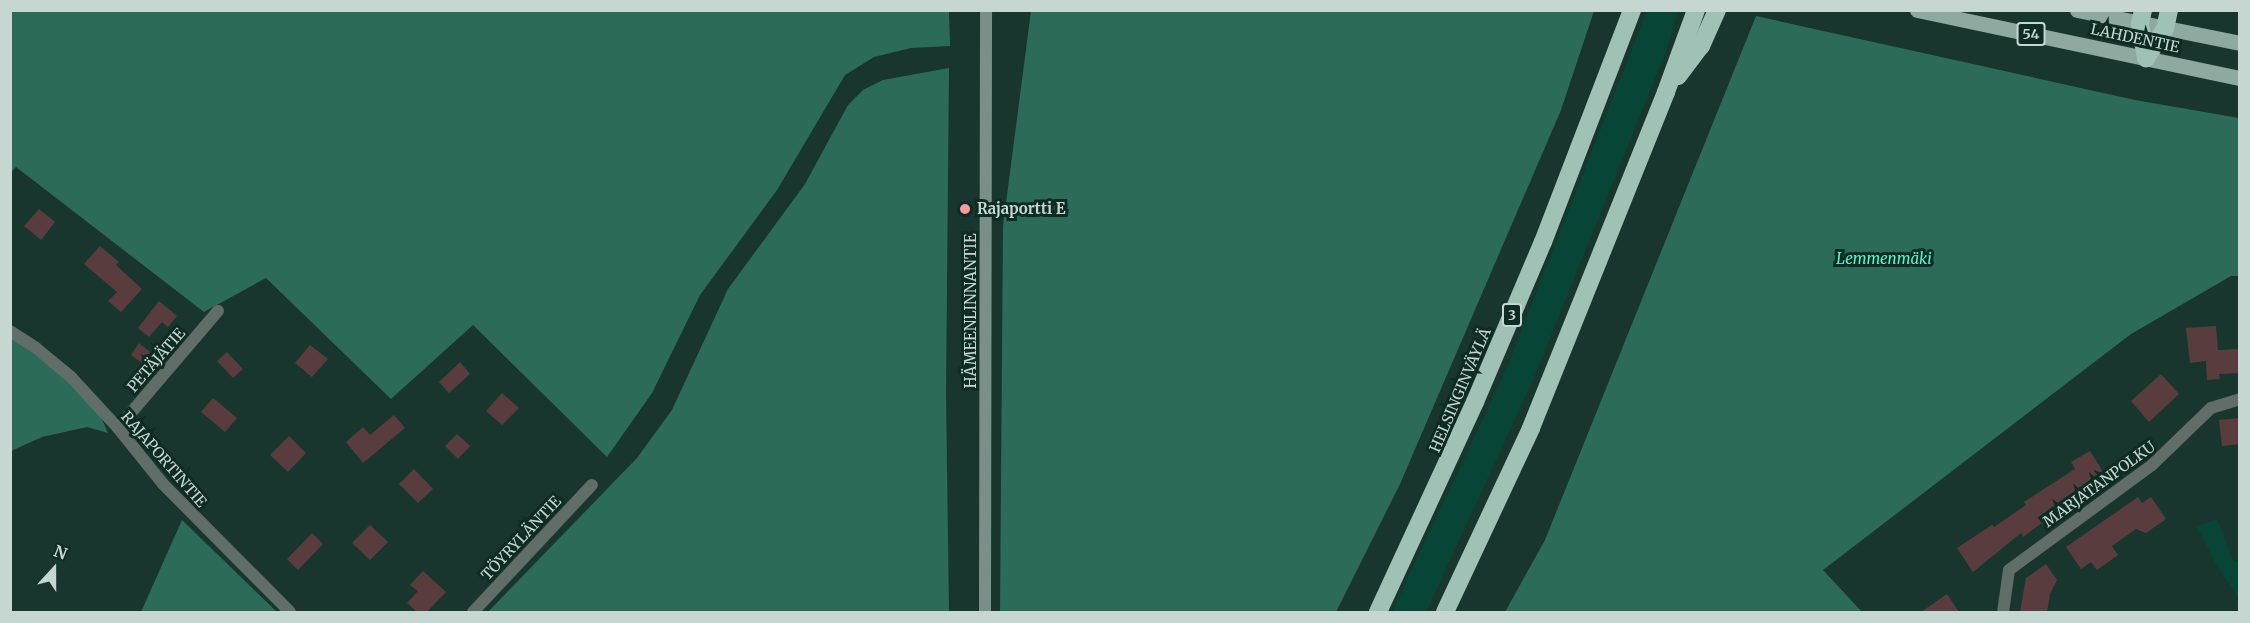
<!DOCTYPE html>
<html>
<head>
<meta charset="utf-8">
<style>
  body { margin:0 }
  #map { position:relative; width:2250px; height:623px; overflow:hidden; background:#19362e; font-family:Merriweather,serif }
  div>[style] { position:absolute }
  .green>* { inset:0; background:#074537 }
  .forest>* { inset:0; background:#2c6b5a }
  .building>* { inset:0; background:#593d3e }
  .minor>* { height:12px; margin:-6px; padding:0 6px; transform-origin:6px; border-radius:6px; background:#606d68 }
  .secondary>* { height:12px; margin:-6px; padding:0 6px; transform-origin:6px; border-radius:6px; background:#7a8f88 }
  .primary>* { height:15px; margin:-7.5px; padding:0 7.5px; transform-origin:7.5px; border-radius:7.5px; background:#8ea9a0 }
  .motorway>* { height:18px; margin:-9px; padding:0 9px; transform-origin:9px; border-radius:9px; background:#a0c1b6 }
  .dots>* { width:16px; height:16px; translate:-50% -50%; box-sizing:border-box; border:3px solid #0f2c24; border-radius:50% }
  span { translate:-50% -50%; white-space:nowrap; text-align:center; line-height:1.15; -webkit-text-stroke:6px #0f2c24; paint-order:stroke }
  .shield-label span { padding:2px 4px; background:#0f2c24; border:2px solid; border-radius:4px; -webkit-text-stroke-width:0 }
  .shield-label { font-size:14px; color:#c6d6d1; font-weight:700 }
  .street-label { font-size:15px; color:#c6d6d1 }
  .poi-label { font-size:15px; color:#c6d6d1; font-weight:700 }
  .left { translate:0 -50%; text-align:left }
  .park-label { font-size:15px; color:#54fad0; font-style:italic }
  .frame { position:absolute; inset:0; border:12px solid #c6d6d1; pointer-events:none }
  .north { position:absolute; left:24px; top:539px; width:60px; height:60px; -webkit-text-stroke:4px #0f2c24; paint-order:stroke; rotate:21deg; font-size:16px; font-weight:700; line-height:24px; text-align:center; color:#c6d6d1 }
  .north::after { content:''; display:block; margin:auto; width:21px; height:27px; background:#c6d6d1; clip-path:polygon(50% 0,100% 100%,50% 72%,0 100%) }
</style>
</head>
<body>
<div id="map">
  <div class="green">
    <div style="clip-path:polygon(1647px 11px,1678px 11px,1666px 51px,1533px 380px,1426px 612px,1392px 612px,1506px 370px)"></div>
    <div style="clip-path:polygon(2217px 519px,2232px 558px,2235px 562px,2239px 560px,2239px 598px,2216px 565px,2197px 527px)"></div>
  </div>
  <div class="forest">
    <div style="clip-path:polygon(11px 11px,949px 11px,950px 46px,911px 48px,874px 57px,845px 75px,777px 190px,700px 295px,652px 393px,607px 457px,473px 325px,391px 399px,266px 278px,204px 312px,16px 167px,11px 172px)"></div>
    <div style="clip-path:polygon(1031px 11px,1594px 11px,1561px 110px,1400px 484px,1336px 612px,1000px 612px,1003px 226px)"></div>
    <div style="clip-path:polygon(1756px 16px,2135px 100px,2239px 118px,2239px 276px,2231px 276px,2131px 334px,1823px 570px,1862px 612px,1505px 612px,1545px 540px)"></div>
    <div style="clip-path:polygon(949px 68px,946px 394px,949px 612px,488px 612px,637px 458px,672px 410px,728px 289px,805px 184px,848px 105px,863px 90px,883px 80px)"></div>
    <div style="clip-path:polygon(10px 335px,67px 379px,101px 417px,108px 433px,87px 427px,42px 437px,11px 451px)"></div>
    <div style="clip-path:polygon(182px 520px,277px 612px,141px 612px)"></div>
  </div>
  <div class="building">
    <div style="clip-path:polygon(39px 209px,55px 222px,41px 240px,24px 226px)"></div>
    <div style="clip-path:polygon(100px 246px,119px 262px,116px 265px,142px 289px,121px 312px,108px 301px,117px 292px,84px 264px)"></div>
    <div style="clip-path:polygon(159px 301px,177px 316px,168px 327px,162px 322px,149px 337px,138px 328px)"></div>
    <div style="clip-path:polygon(2216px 326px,2218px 350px,2240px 349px,2240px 373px,2219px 374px,2220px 379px,2207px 380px,2206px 361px,2190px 363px,2186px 328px)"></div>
    <div style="clip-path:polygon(139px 343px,150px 352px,142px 363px,131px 355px)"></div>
    <div style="clip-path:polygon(310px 345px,328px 359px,312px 377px,295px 363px)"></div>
    <div style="clip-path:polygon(227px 352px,243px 369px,233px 378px,217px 361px)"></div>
    <div style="clip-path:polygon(460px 362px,470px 374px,449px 393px,439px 382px)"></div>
    <div style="clip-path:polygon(2161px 374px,2179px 394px,2149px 422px,2131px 401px)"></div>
    <div style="clip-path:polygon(502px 393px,519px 408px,502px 425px,486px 411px)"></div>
    <div style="clip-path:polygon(213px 398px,237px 418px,225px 432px,201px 412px)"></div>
    <div style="clip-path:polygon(394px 415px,405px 428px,363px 463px,346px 442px,363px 427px,370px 435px)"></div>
    <div style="clip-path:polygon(2240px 418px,2240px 444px,2222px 446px,2219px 420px)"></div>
    <div style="clip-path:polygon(457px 434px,470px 446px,458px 459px,445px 446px)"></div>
    <div style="clip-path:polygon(289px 436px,306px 453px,288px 472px,270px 455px)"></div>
    <div style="clip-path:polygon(2090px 451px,2107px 478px,2081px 495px,2080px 493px,2070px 498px,2048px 514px,2050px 517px,2023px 537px,2021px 533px,1973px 572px,1957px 548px,1992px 525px,1994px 527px,2026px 505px,2024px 502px,2075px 469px,2071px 462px)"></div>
    <div style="clip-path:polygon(414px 469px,433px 489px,418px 503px,399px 484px)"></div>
    <div style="clip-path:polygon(2138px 497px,2142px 503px,2151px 497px,2166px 519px,2146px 533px,2136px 529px,2112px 546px,2118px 555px,2097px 570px,2091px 562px,2081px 569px,2066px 547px)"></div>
    <div style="clip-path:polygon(370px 525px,388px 542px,370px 560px,352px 543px)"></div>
    <div style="clip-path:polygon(312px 533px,323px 544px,298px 570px,287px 559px)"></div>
    <div style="clip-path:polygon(2046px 564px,2057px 580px,2050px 594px,2047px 612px,2020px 612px,2026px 578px)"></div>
    <div style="clip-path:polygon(423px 571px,446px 592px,427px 612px,417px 612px,407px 603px,418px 591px,410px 585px)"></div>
    <div style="clip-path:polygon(1947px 594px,1959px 612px,1921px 612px)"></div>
  </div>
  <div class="minor">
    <div style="left:10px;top:331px;width:31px;rotate:33deg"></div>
    <div style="left:36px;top:348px;width:45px;rotate:39.6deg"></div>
    <div style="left:71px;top:377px;width:69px;rotate:47.3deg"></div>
    <div style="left:118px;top:428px;width:72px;rotate:51.2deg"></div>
    <div style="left:163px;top:484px;width:180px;rotate:45.2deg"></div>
    <div style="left:118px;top:428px;width:154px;rotate:-49.5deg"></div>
    <div style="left:473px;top:612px;width:174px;rotate:-46.9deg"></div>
    <div style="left:2003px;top:612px;width:42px;rotate:-81.9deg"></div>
    <div style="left:2009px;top:570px;width:177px;rotate:-36.3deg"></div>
    <div style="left:2152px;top:465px;width:82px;rotate:-44deg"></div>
    <div style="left:2211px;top:408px;width:30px;rotate:-17deg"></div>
  </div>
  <div class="secondary">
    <div style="left:985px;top:612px;width:602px;rotate:-89.9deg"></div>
  </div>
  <div class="primary">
    <div style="left:1917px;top:10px;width:330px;rotate:11.9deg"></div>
    <div style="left:2077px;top:10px;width:166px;rotate:11.4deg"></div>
  </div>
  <div class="motorway">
    <div style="left:2143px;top:10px;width:14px;rotate:102deg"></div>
    <div style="left:2140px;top:24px;width:35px;rotate:80deg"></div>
    <div style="left:2146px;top:58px;width:35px;rotate:-57deg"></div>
    <div style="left:2165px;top:29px;width:19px;rotate:-78deg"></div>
    <div style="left:1678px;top:76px;width:38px;rotate:-53deg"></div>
    <div style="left:1701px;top:46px;width:39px;rotate:-66deg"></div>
    <div style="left:1378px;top:612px;width:231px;rotate:-65.2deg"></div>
    <div style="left:1475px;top:402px;width:174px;rotate:-67deg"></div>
    <div style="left:1543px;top:242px;width:248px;rotate:-69deg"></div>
    <div style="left:1445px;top:612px;width:203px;rotate:-64.9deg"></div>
    <div style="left:1531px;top:428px;width:362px;rotate:-68.1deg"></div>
    <div style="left:1666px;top:92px;width:87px;rotate:-69.9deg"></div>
  </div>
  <div class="dots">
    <div style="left:965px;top:209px;background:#f59b9e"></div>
  </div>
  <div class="shield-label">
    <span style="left:2031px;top:34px">54</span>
    <span style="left:1512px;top:315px">3</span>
  </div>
  <div class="street-label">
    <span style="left:2135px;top:38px;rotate:12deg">LAHDENTIE</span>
    <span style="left:971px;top:311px;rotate:-90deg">HÄMEENLINNANTIE</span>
    <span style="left:156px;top:360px;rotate:-49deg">PETÄJÄTIE</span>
    <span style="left:1460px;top:390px;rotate:-67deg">HELSINGINVÄYLÄ</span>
    <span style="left:164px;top:459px;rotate:49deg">RAJAPORTINTIE</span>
    <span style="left:2099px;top:484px;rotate:-36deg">MARJATANPOLKU</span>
    <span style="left:521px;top:538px;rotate:-47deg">TÖYRYLÄNTIE</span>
  </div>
  <div class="poi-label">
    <span class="left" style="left:977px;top:209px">Rajaportti E</span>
  </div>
  <div class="park-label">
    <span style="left:1884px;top:259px">Lemmenmäki</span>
  </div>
  <div class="frame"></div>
  <div class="north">N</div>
</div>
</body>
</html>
